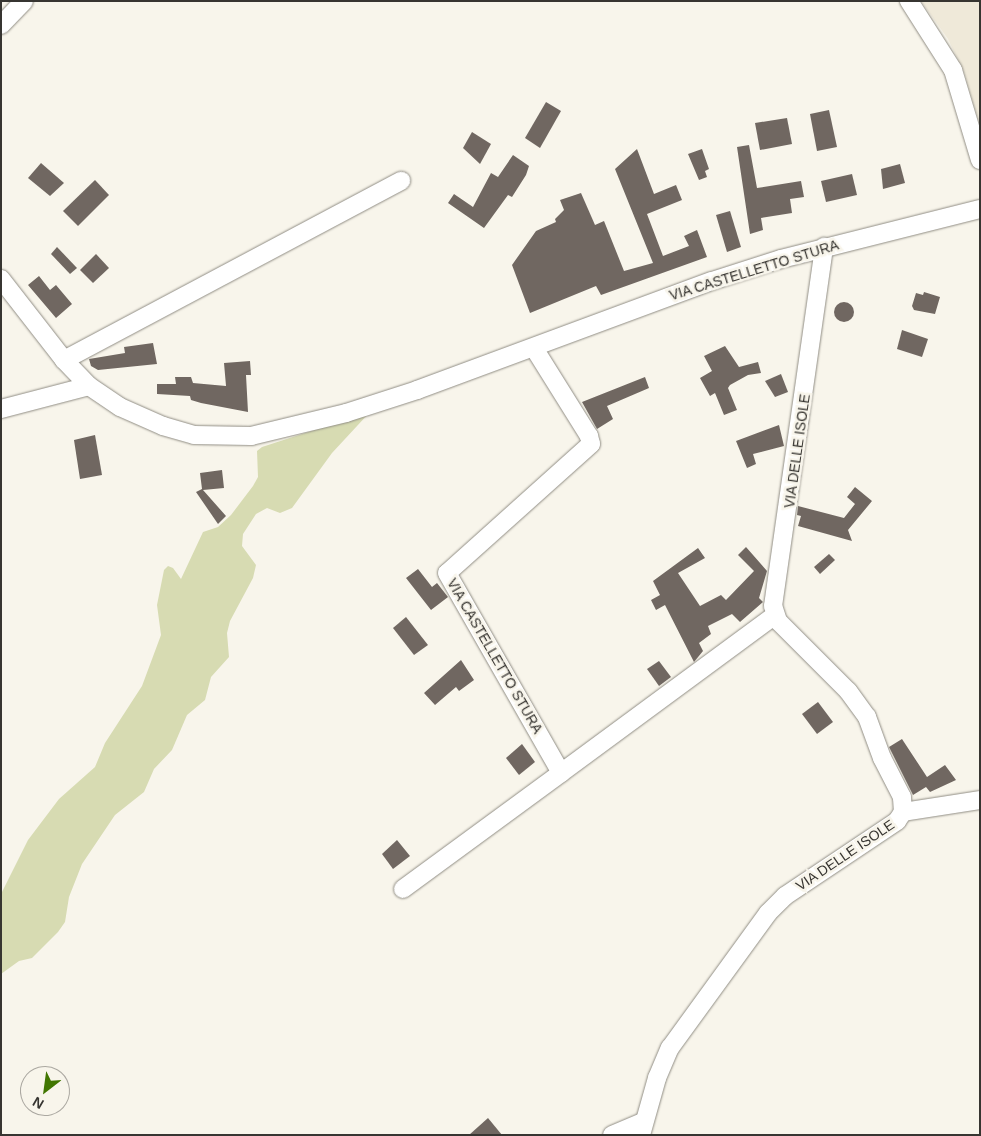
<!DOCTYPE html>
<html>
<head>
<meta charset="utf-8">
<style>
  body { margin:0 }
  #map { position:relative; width:981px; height:1136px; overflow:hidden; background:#f8f5eb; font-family:Helvetica,sans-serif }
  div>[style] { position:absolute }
  .built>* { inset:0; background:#efe9d9 }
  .green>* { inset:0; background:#d7dbb2 }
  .building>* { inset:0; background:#706761 }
  .round { border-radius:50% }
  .roads { filter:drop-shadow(0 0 1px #908d84) drop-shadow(0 0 1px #908d84) }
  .minor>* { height:18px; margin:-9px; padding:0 9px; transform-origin:9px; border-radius:9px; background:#fff }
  span { translate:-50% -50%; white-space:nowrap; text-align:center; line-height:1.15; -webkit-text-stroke:5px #f8f5eb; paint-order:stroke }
  .street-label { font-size:14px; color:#373531 }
  .frame { position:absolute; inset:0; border:2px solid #373531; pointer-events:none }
  .north { position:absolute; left:20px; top:1066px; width:50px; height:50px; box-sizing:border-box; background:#f8f5eb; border:1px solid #aba8a1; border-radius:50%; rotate:210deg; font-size:14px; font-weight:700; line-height:20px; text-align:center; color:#373531 }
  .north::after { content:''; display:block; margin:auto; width:18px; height:22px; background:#417601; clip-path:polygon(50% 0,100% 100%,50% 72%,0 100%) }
</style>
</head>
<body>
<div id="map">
  <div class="built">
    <div style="clip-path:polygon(921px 1px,980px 1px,980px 126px,964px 72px,948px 39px)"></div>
  </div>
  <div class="green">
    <div style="clip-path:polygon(370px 412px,332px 453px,292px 508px,280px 513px,267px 508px,256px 514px,243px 534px,242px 546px,256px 565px,253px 578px,230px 621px,227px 633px,229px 657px,211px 677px,205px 700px,187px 715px,172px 750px,154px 769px,144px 792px,115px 815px,82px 864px,69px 897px,65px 922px,58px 932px,32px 958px,19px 961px,1px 974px,1px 894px,28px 840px,59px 799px,95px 767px,105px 743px,142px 686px,161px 635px,157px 605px,164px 570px,168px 566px,173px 568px,181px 579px,203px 532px,218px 527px,231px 515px,253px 486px,258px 477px,257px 451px,262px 447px)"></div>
  </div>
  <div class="building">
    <div style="clip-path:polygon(546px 102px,561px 111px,540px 148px,525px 138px)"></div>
    <div style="clip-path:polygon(829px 110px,837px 147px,817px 151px,810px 114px)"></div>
    <div style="clip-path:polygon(787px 118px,792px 144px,760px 150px,755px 123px)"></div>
    <div style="clip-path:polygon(472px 132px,491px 144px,480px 164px,463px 148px)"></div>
    <div style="clip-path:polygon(749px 145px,757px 188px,801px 181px,804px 197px,790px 199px,792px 213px,761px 218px,763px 230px,750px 234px,737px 147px)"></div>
    <div style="clip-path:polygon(637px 149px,654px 194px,676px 185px,682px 200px,647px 214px,663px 256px,689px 246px,684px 236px,697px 230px,707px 257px,601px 295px,596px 286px,530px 313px,512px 265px,536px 231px,556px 222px,555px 219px,564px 210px,560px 200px,581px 193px,595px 225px,604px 221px,624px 271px,653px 263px,615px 169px)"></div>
    <div style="clip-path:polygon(702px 149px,709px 169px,705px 171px,707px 177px,699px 180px,688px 154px)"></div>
    <div style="clip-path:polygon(513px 155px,529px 166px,526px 175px,512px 197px,508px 195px,484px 228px,448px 203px,454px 194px,473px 207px,491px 173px,498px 177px)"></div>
    <div style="clip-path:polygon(41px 163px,64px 183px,50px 196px,28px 178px)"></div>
    <div style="clip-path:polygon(900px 164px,905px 183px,883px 189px,881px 169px)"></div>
    <div style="clip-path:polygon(852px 174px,857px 195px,826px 202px,821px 181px)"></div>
    <div style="clip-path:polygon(95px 180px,109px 195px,78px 226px,63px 211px)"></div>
    <div style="clip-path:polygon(730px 211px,741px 247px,727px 252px,716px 215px)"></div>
    <div style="clip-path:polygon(57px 247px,77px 268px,70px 274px,51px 254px)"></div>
    <div style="clip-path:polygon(96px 254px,109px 268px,93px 283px,80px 270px)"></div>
    <div style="clip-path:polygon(39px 276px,50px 290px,56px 285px,72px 304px,56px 318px,28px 285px)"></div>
    <div style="clip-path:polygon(924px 292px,940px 297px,935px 314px,914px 310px,912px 306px,916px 293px,923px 295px)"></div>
    <div class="round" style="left:834px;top:302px;width:20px;height:20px"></div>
    <div style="clip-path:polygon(902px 330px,928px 339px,922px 357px,897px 349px)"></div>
    <div style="clip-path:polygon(153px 343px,157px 364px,98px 370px,91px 366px,89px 359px,125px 353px,124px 347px)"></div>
    <div style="clip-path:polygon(725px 346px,739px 367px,758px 362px,761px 373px,748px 375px,730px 385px,728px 388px,737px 410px,724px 415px,715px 393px,710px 396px,700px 378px,712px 371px,704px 356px)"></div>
    <div style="clip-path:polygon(250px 361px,251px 375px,246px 375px,248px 412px,201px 403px,191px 400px,190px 396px,157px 394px,157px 384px,176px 384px,175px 377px,191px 377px,193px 383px,226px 386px,224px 363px)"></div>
    <div style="clip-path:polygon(781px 374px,788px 392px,775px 397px,765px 381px)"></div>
    <div style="clip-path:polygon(645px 377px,649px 388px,607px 406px,613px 419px,597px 429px,582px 402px)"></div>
    <div style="clip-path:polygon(779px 425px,784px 446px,753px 454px,756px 464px,747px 468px,736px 441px)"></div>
    <div style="clip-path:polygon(95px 435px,102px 475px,80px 479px,74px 440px)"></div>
    <div style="clip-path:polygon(222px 470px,224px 488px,203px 490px,226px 516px,218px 524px,196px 492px,202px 489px,200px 473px)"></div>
    <div style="clip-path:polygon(855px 487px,872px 501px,848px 530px,852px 541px,798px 526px,801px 516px,797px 515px,798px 506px,844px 518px,855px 504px,847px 497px)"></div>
    <div style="clip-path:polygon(746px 547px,767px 571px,759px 598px,763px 602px,740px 622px,732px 614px,708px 626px,711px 634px,699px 643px,703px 651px,694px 662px,665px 605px,656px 610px,651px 600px,660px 595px,653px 581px,698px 548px,705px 558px,678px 573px,700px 606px,721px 595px,726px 600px,754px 571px,738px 555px)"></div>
    <div style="clip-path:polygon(829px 554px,835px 560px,820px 574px,814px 567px)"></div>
    <div style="clip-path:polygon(418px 569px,432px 587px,437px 583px,448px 597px,431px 610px,406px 578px)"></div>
    <div style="clip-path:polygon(406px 617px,428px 645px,414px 655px,393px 628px)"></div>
    <div style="clip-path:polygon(461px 660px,474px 680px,459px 691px,456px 687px,435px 705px,424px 693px)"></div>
    <div style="clip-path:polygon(659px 661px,671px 677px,659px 686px,647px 669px)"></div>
    <div style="clip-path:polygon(818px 702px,833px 722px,817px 734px,802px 714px)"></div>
    <div style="clip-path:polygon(902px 739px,927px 777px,945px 765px,956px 780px,930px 792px,926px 787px,913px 795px,889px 747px)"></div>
    <div style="clip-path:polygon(522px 744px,535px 762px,519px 775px,506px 758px)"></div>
    <div style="clip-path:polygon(397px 840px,410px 856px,393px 869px,382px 854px)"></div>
    <div style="clip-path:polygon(488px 1118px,502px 1135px,469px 1135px)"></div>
  </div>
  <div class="roads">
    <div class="minor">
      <div style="left:909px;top:1px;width:82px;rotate:57.5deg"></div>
      <div style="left:953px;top:70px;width:94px;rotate:73.3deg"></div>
      <div style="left:1px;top:25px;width:33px;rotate:-46deg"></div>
      <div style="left:1px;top:279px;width:103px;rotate:52.1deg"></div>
      <div style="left:64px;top:360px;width:36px;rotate:46deg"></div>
      <div style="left:89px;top:386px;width:37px;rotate:34deg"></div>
      <div style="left:120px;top:407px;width:47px;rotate:23.8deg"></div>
      <div style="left:163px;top:426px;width:32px;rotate:16deg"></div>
      <div style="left:194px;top:435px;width:57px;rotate:1deg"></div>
      <div style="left:251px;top:436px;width:98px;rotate:-13.6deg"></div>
      <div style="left:346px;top:413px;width:75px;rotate:-17.9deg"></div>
      <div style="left:417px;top:390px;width:314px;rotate:-20.3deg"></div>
      <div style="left:712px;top:281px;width:72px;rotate:-17.7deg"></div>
      <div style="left:781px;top:259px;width:205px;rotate:-14.1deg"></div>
      <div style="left:534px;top:348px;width:104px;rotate:58deg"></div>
      <div style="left:589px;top:436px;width:8px;rotate:76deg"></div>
      <div style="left:591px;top:444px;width:193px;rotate:138.1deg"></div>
      <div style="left:447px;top:573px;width:230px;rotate:60.3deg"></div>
      <div style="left:561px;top:773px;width:266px;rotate:-36.4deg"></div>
      <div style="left:64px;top:360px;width:382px;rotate:-28deg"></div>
      <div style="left:1px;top:409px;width:91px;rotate:-14.6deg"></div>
      <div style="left:903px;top:812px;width:78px;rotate:-8.9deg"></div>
      <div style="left:403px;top:889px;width:196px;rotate:-36.3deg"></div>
      <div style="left:612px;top:1135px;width:34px;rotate:-23deg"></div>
      <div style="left:641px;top:1135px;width:59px;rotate:-74.3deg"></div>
      <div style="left:657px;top:1078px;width:33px;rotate:-67deg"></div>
      <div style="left:670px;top:1048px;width:167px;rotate:-54deg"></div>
      <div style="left:768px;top:913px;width:24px;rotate:-45deg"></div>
      <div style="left:785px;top:896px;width:135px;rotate:-33.8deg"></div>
      <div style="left:897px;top:821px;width:11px;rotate:-56deg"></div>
      <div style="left:903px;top:812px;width:15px;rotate:-94deg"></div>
      <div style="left:902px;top:797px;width:44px;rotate:-117.1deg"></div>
      <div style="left:882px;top:758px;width:44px;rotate:-110.1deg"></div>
      <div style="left:867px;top:717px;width:32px;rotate:-126deg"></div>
      <div style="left:848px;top:691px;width:99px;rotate:-135deg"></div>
      <div style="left:778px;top:621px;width:16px;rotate:-108deg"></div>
      <div style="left:773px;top:606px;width:363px;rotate:-81.9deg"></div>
    </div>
  </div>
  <div class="street-label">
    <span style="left:754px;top:270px;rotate:-17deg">VIA CASTELLETTO STURA</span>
    <span style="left:797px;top:451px;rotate:-82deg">VIA DELLE ISOLE</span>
    <span style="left:495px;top:656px;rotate:60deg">VIA CASTELLETTO STURA</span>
    <span style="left:845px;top:855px;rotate:-34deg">VIA DELLE ISOLE</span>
  </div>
  <div class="frame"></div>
  <div class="north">N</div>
</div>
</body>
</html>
